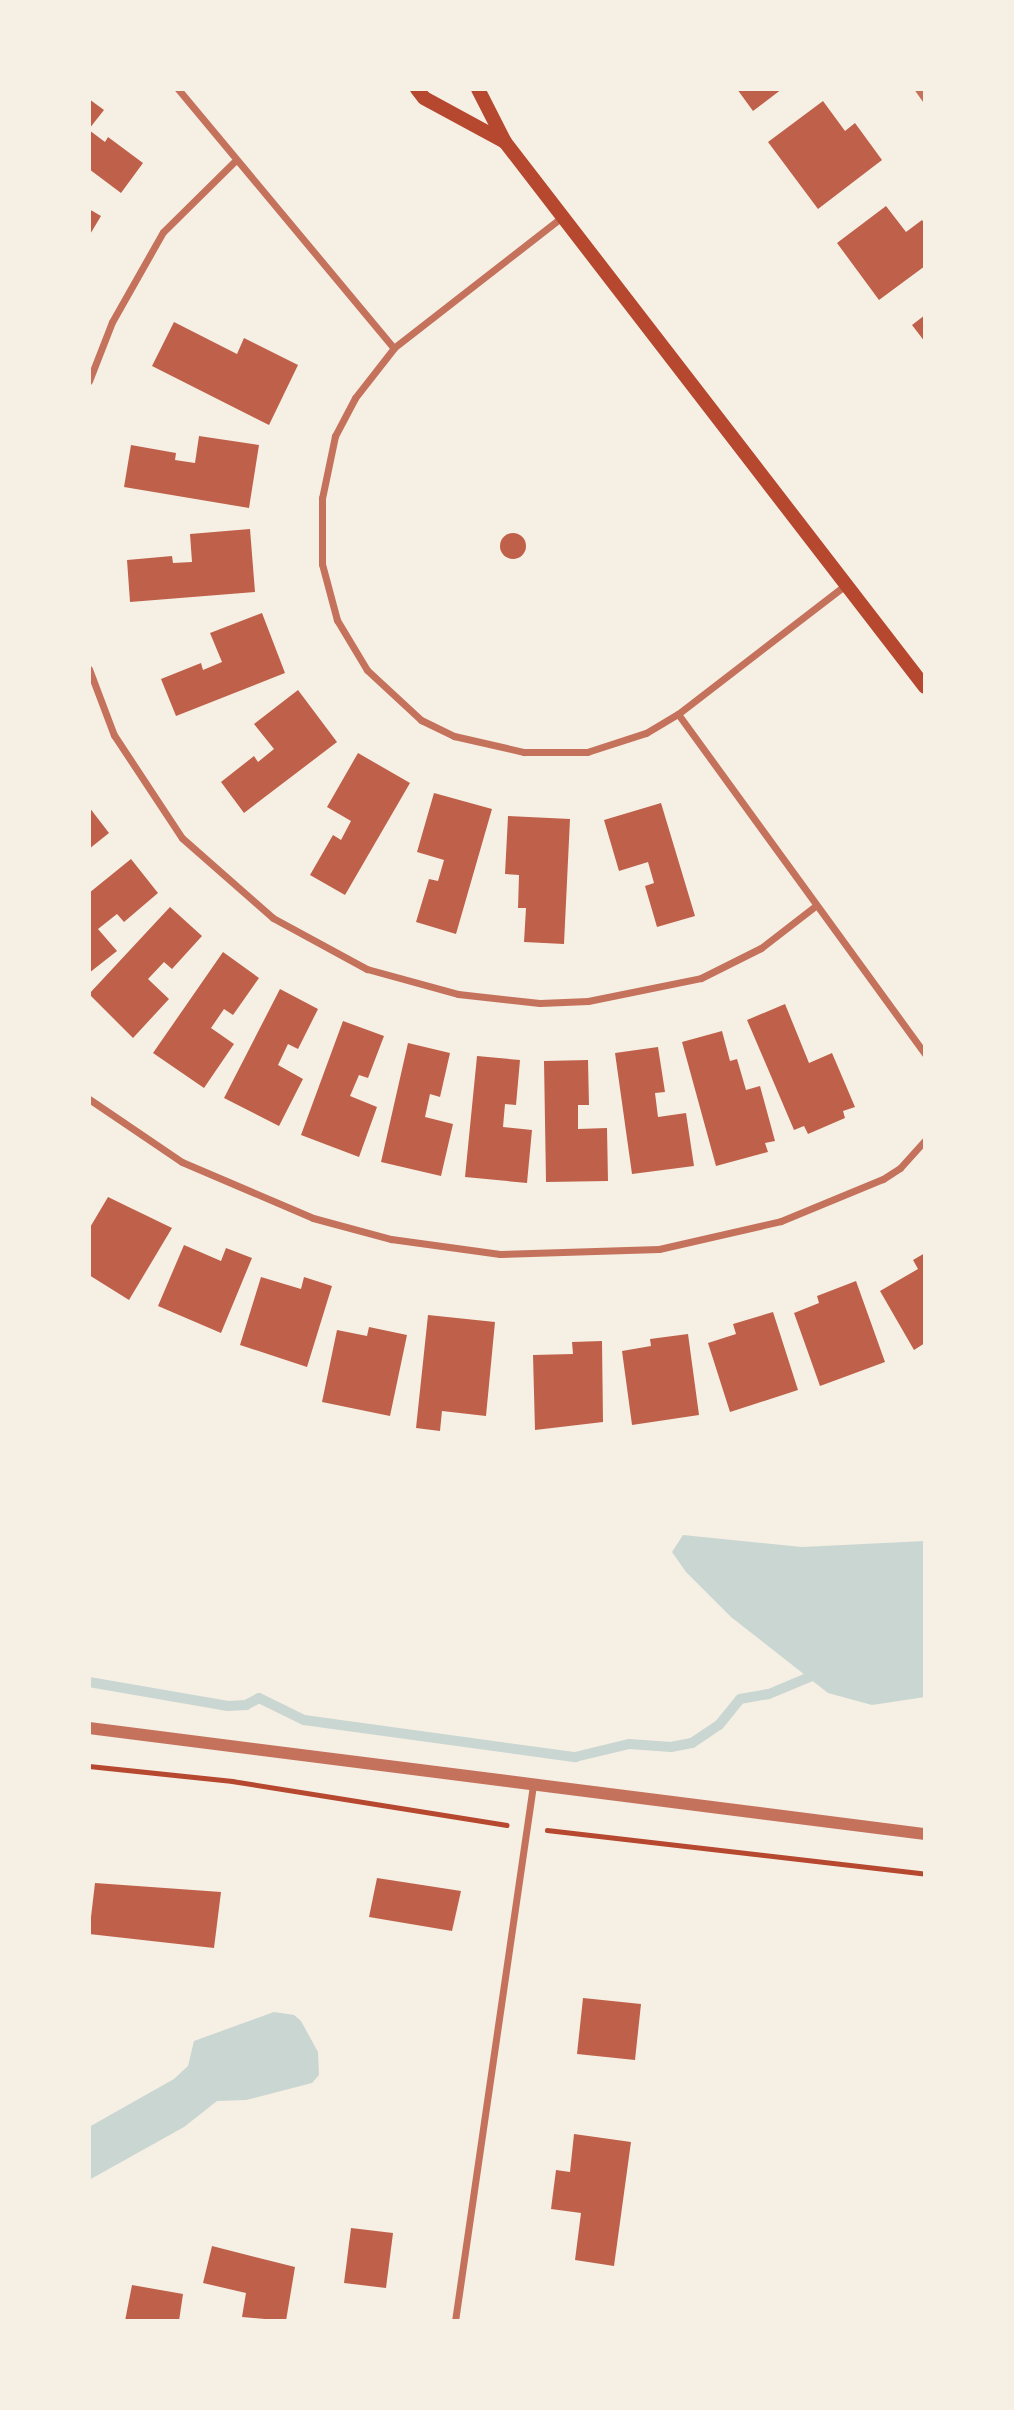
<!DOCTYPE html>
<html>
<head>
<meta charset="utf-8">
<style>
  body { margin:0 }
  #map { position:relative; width:1014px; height:2410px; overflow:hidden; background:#f6efe4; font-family:Poppins,sans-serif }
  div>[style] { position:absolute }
  .water>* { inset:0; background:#c9d6d2 }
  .stream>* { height:10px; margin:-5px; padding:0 5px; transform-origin:5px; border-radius:5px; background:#c9d6d2 }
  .building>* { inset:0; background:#bf614a }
  .round { border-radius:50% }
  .path>* { height:4.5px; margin:-2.25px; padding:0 2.25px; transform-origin:2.25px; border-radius:2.25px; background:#b5482f }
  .minor>* { height:7px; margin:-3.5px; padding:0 3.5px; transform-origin:3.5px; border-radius:3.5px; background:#c5725c }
  .tertiary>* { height:12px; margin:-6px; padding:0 6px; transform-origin:6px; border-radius:6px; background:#c5725c }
  .secondary>* { height:14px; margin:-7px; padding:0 7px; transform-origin:7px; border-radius:7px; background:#b5482f }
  span { translate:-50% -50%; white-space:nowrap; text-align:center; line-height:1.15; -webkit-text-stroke:7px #f6efe4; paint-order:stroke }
  .frame { position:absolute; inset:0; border:91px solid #f6efe4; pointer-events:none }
</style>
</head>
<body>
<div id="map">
  <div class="water">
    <div style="clip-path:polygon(683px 1535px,802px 1547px,925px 1541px,925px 1697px,872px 1705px,828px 1693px,731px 1617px,686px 1572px,672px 1552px)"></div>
    <div style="clip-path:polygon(274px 2012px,294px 2015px,301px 2021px,318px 2052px,319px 2075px,312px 2083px,246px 2100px,217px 2101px,184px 2127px,89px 2180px,89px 2127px,174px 2079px,188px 2066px,194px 2041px)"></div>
  </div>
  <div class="stream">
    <div style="left:89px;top:1682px;width:141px;rotate:9.8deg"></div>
    <div style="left:228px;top:1706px;width:18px;rotate:-3deg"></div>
    <div style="left:246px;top:1705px;width:15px;rotate:-28deg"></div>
    <div style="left:259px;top:1698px;width:50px;rotate:26.1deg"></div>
    <div style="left:304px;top:1720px;width:274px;rotate:7.8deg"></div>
    <div style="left:575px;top:1757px;width:56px;rotate:-13.5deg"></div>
    <div style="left:629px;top:1744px;width:42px;rotate:4.1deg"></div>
    <div style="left:671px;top:1747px;width:21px;rotate:-11deg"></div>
    <div style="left:692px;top:1743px;width:32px;rotate:-34deg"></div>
    <div style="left:719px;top:1725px;width:33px;rotate:-51deg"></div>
    <div style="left:740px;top:1699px;width:29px;rotate:-10deg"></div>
    <div style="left:769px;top:1694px;width:54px;rotate:-22.8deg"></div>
  </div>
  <div class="building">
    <div style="clip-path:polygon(737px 89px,782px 89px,753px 111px)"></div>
    <div style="clip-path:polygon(89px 99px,104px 110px,89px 129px)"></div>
    <div style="clip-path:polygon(823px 101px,845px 131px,855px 123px,882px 160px,818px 209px,768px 142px)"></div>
    <div style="clip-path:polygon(89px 130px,105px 142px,108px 137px,143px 163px,121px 193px,89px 169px)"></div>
    <div style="clip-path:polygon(886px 206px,906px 232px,922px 220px,925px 224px,925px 266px,879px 300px,837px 243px)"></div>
    <div style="clip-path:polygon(89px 209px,101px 216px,89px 236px)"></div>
    <div style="clip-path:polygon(925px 315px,925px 342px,912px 325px)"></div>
    <div style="clip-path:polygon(174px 322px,237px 354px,244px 338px,298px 365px,269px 425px,152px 366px)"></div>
    <div style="clip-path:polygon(199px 436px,259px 445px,249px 508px,124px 487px,131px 445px,176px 453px,175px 460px,195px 463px)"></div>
    <div style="clip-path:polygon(250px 529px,255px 592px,130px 602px,127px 560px,172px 556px,173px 563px,192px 562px,190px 534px)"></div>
    <div class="round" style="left:500px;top:533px;width:26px;height:26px"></div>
    <div style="clip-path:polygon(262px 613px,285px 673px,176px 716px,161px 679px,201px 663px,203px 670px,222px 662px,210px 633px)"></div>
    <div style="clip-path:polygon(298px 690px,337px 742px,244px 813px,221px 782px,254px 756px,258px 762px,274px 749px,254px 724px)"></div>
    <div style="clip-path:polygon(358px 753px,410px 783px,345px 895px,310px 875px,333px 835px,341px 840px,351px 821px,327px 807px)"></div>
    <div style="clip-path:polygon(434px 793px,492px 809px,456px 934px,416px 922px,429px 879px,438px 881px,444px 860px,417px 852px)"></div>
    <div style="clip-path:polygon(661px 803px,695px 916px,657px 927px,645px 886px,654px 883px,648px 862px,619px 871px,604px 820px)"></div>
    <div style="clip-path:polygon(89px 807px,109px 833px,89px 849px)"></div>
    <div style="clip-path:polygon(508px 816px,570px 819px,564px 944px,524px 942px,526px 908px,518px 908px,519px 875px,505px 874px)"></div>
    <div style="clip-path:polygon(131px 859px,158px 893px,124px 922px,117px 914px,98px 929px,117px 951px,89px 973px,89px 893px)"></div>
    <div style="clip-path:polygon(170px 907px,202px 936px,172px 969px,164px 962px,148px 979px,169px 999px,133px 1038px,89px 994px)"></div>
    <div style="clip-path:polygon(223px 952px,259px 978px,233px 1015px,224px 1009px,211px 1028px,234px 1044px,204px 1088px,153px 1053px)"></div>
    <div style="clip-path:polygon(280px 989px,318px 1009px,298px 1049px,288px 1044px,278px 1065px,303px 1079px,279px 1126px,224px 1098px)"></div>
    <div style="clip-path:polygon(785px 1004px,809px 1063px,832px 1053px,855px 1107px,843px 1111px,845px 1118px,808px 1134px,804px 1126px,794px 1130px,747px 1020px)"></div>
    <div style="clip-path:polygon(343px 1021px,384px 1036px,368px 1078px,359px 1075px,350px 1096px,377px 1107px,359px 1157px,301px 1135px)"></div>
    <div style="clip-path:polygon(722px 1031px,730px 1061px,737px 1059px,746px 1090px,760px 1086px,775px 1141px,765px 1143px,768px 1152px,716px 1166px,682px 1042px)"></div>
    <div style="clip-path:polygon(408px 1043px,450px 1053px,440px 1097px,430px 1094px,425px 1117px,453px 1124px,441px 1176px,381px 1162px)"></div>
    <div style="clip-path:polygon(658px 1047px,665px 1092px,655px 1093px,658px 1117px,686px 1113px,694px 1166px,632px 1174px,615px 1053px)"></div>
    <div style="clip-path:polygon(477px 1056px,520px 1060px,516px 1105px,505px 1104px,503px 1127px,532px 1130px,527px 1183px,465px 1177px)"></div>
    <div style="clip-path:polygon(588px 1060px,589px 1105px,578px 1105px,578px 1129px,607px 1128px,608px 1181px,546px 1182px,544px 1061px)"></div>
    <div style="clip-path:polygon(108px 1197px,172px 1228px,129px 1300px,89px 1275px,89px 1229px)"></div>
    <div style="clip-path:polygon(184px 1245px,221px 1261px,226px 1248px,252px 1258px,221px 1333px,158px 1306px)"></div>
    <div style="clip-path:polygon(925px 1253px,925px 1343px,914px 1350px,880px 1291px,918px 1269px,913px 1260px)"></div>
    <div style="clip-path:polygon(261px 1277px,301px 1289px,304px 1277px,332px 1286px,307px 1367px,240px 1345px)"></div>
    <div style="clip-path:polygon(856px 1281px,885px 1362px,820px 1386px,794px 1313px,819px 1303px,817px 1296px)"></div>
    <div style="clip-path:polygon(773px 1312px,798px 1390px,730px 1412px,708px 1343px,736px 1334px,733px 1324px)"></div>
    <div style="clip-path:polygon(428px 1315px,495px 1322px,486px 1416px,442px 1411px,440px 1431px,416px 1428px)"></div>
    <div style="clip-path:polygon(369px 1327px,407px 1335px,390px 1416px,322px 1402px,337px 1330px,367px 1336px)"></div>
    <div style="clip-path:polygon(688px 1334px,699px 1415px,632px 1425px,622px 1351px,651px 1346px,650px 1339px)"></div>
    <div style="clip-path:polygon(602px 1341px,603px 1422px,535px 1430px,533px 1355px,573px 1354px,572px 1342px)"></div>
    <div style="clip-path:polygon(377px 1878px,461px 1891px,452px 1931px,369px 1917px)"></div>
    <div style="clip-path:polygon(95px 1883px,221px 1892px,214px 1948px,89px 1934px)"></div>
    <div style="clip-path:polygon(583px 1998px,641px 2004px,635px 2060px,577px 2054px)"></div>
    <div style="clip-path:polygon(574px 2134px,631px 2142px,614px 2266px,575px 2260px,581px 2213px,551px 2209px,556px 2170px,570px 2172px)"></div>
    <div style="clip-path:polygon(351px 2228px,393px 2233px,386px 2288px,344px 2283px)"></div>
    <div style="clip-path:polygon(212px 2246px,295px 2267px,286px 2321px,242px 2317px,246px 2293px,203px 2283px)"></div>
    <div style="clip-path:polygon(132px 2285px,183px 2294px,179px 2321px,125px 2321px)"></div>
  </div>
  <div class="path">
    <div style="left:89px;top:1766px;width:144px;rotate:6deg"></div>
    <div style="left:232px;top:1781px;width:278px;rotate:9.1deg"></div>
    <div style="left:547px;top:1830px;width:381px;rotate:6.6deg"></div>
  </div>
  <div class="minor">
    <div style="left:178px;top:89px;width:337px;rotate:50.2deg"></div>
    <div style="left:918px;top:89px;width:12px;rotate:55deg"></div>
    <div style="left:562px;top:217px;width:213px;rotate:142.1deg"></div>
    <div style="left:394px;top:348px;width:63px;rotate:128deg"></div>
    <div style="left:355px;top:398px;width:43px;rotate:117.8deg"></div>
    <div style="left:335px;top:436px;width:63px;rotate:101.8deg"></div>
    <div style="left:322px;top:498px;width:66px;rotate:90deg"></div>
    <div style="left:322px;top:564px;width:58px;rotate:75deg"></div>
    <div style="left:337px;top:620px;width:58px;rotate:59deg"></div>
    <div style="left:367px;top:670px;width:74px;rotate:42.8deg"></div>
    <div style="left:421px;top:720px;width:37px;rotate:26deg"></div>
    <div style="left:454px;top:736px;width:72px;rotate:12.9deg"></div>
    <div style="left:524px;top:752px;width:63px"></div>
    <div style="left:587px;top:752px;width:62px;rotate:-17.9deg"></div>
    <div style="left:646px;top:733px;width:37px;rotate:-31deg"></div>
    <div style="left:678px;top:714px;width:210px;rotate:-37.6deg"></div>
    <div style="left:89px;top:381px;width:63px;rotate:-68.7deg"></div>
    <div style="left:112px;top:322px;width:103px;rotate:-60.5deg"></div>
    <div style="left:163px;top:232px;width:101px;rotate:-44.6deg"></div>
    <div style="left:89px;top:669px;width:71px;rotate:69.3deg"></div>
    <div style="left:114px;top:735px;width:123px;rotate:56.6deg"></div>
    <div style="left:182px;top:838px;width:121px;rotate:41.3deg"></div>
    <div style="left:273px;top:918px;width:107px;rotate:28.5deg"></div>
    <div style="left:367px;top:969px;width:94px;rotate:15.4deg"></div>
    <div style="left:458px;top:994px;width:82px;rotate:6.3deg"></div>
    <div style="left:540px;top:1003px;width:48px;rotate:-2.4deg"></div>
    <div style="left:588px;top:1001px;width:115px;rotate:-11.5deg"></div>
    <div style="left:701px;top:978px;width:67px;rotate:-26.6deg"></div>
    <div style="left:761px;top:948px;width:67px;rotate:-37.7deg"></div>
    <div style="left:678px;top:714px;width:420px;rotate:54deg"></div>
    <div style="left:89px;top:1099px;width:112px;rotate:34.1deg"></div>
    <div style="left:182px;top:1162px;width:142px;rotate:23.1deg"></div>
    <div style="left:313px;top:1218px;width:81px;rotate:15.1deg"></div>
    <div style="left:391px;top:1239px;width:110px;rotate:7.8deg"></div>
    <div style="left:500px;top:1254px;width:159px;rotate:-1.8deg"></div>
    <div style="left:659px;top:1249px;width:125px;rotate:-12.9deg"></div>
    <div style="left:781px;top:1221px;width:110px;rotate:-22.4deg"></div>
    <div style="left:883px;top:1179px;width:20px;rotate:-33deg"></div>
    <div style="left:900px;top:1168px;width:38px;rotate:-48deg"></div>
    <div style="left:455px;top:2321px;width:542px;rotate:-81.72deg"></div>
  </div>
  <div class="tertiary">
    <div style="left:89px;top:1728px;width:843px;rotate:7.23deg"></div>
  </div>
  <div class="secondary">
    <div style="left:417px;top:89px;width:11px;rotate:52deg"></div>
    <div style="left:424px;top:98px;width:92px;rotate:28.5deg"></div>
    <div style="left:478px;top:89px;width:59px;rotate:63deg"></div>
    <div style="left:505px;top:142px;width:688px;rotate:52.38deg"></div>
  </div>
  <div class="frame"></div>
</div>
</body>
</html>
